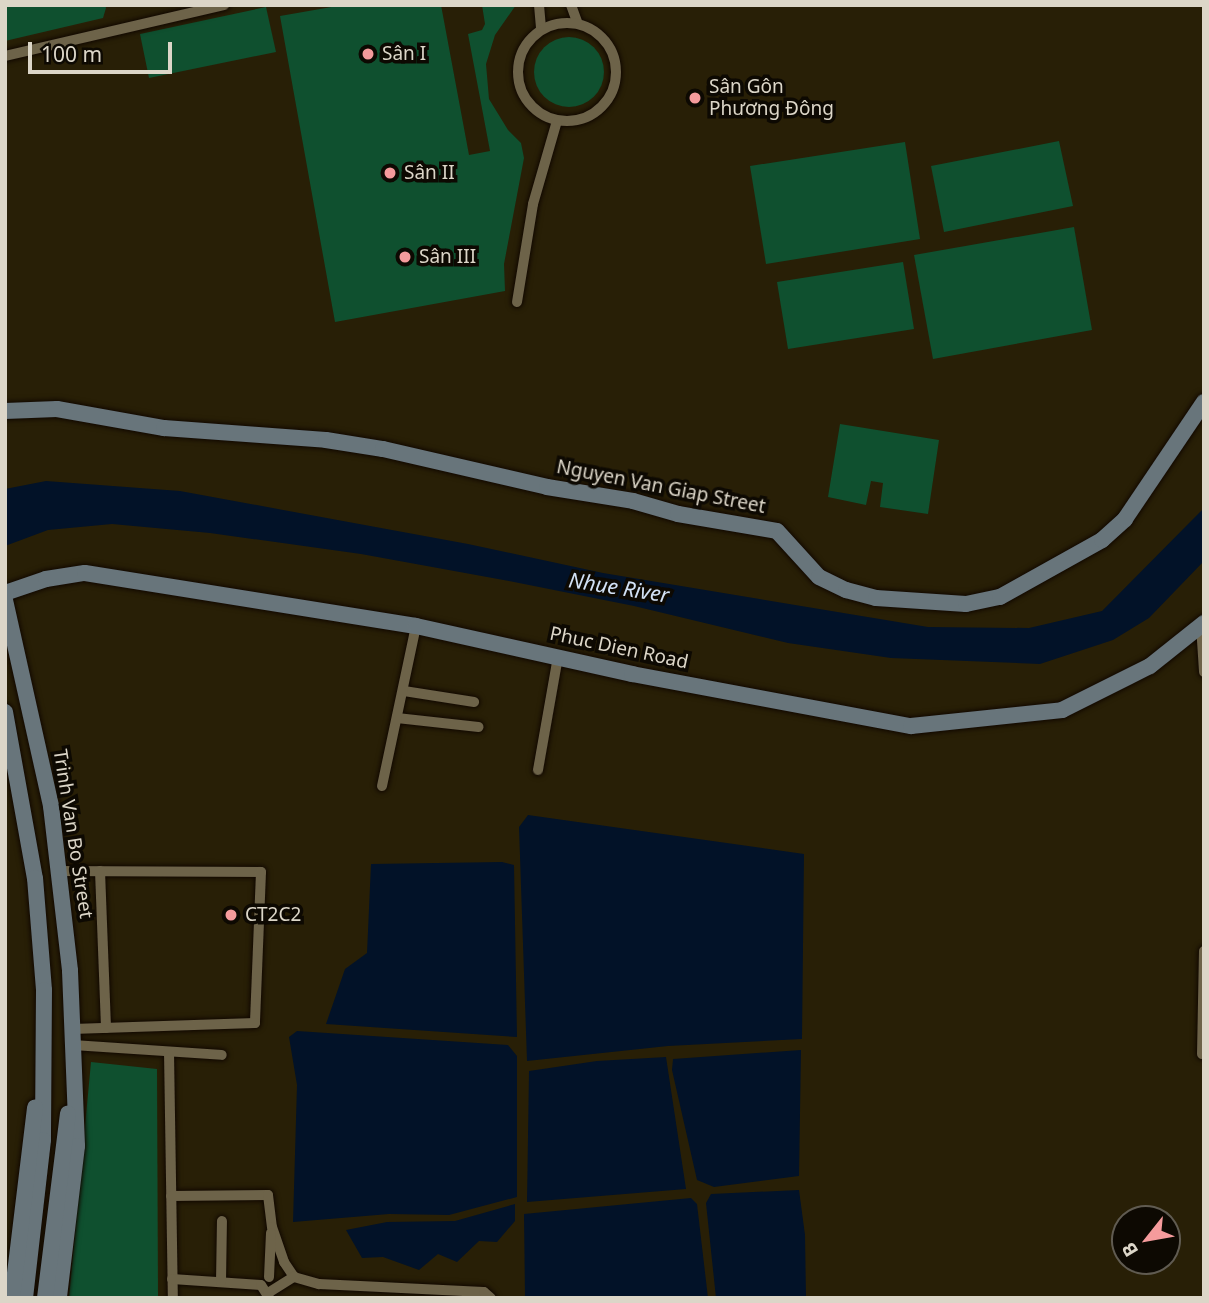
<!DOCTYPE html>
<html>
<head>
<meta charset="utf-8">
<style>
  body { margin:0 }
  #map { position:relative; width:1209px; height:1303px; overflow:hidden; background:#281f06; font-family:"Noto Sans",sans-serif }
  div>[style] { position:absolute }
  .green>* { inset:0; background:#0f502f }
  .round { border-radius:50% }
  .water>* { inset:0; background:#021228 }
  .roads { filter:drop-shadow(0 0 2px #110800) drop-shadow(0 0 2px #110800) }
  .street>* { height:10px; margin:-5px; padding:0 5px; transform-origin:5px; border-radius:5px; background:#6d6349 }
  .street>.ring { margin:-5px; padding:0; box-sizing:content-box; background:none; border:10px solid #6d6349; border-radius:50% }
  .secondary>* { height:16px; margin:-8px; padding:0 8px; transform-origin:8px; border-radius:8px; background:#68757b }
  .dots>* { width:19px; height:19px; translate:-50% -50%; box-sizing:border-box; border:4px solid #0d0902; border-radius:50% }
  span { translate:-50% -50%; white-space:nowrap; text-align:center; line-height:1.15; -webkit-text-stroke:7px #0d0902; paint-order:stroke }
  .poi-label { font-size:19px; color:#dcd6c8 }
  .left { translate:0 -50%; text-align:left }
  .street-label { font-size:19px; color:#dcd6c8 }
  .water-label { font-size:21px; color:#d2e1f5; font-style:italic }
  .frame { position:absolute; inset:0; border:7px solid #dcd6c8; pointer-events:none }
  .north { position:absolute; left:1111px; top:1205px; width:70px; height:70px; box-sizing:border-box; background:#0d0902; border:2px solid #605b51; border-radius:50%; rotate:239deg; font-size:19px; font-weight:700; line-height:28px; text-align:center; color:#dcd6c8 }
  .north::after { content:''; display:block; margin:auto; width:24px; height:32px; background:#f59b9c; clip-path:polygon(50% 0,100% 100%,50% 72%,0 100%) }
  .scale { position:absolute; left:28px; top:42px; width:144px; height:32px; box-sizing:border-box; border:4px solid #dcd6c8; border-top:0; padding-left:9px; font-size:21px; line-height:24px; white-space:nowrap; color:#dcd6c8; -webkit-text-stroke:5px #0d0902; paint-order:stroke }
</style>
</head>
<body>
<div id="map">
  <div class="green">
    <div style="clip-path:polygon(5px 5px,105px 5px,106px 8px,103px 18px,5px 41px)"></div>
    <div style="clip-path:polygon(343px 5px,441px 5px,469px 155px,490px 151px,468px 34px,482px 30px,485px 24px,482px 5px,516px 5px,495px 35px,486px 64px,489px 99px,508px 130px,521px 143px,524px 158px,504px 264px,505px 291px,335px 322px,280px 16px)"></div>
    <div style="clip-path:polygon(266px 7px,276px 52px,149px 78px,140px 34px)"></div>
    <div class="round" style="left:534px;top:37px;width:70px;height:70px"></div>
    <div style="clip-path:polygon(1059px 141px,1073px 206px,944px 232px,931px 166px)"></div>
    <div style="clip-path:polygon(905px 142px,920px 239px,766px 264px,750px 166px)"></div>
    <div style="clip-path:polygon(1074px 227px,1092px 330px,933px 359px,914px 255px)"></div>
    <div style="clip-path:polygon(903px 262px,914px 329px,788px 349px,777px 282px)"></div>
    <div style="clip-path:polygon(840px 424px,939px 440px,928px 514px,880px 507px,883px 483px,871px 481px,866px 505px,828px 497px)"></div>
    <div style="clip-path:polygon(91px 1062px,157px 1069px,158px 1298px,69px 1298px)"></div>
  </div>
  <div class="water">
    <div style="clip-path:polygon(46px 481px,180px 491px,468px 544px,603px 573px,928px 627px,1029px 628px,1102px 611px,1204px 508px,1204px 561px,1149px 618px,1113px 640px,1040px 664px,891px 658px,788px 643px,634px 606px,509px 581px,361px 554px,210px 533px,112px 524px,48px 530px,5px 546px,5px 489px)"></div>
    <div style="clip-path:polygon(528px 815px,804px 854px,802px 1039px,668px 1046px,527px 1061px,519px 827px)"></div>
    <div style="clip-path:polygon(502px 862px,514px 865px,517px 1037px,326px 1024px,345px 969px,367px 953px,371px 864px)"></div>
    <div style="clip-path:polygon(297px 1031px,508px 1045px,517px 1056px,517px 1197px,449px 1215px,389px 1214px,293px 1222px,297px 1085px,289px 1037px)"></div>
    <div style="clip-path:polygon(801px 1050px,799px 1176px,714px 1187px,697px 1180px,672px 1070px,673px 1059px)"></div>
    <div style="clip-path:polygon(666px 1057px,686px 1189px,527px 1202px,529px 1071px,597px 1061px)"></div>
    <div style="clip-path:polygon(799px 1190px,805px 1235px,806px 1298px,716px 1298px,706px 1203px,711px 1194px)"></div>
    <div style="clip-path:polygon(691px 1198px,697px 1204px,708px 1298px,525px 1298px,524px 1214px)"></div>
    <div style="clip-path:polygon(515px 1204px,515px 1221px,497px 1242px,479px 1241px,457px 1262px,438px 1254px,419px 1270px,383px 1257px,362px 1258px,346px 1230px,387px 1222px,455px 1221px)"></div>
  </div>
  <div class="roads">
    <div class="street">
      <div style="left:539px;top:5px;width:25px;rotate:85deg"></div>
      <div style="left:571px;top:5px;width:20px;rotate:70deg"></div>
      <div class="ring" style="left:518px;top:23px;width:88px;height:88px"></div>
      <div style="left:5px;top:56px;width:225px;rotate:-13.1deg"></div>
      <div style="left:517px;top:302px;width:99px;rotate:-80.7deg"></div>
      <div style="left:533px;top:204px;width:86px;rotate:-73.9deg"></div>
      <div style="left:1201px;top:625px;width:47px;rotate:86.3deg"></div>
      <div style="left:404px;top:691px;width:71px;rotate:8.9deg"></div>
      <div style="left:397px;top:718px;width:82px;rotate:6.3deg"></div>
      <div style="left:538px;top:770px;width:115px;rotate:-80deg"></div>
      <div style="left:382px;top:786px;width:164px;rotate:-78deg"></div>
      <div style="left:61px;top:871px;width:200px;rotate:0.3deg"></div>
      <div style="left:261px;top:872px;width:151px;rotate:92.3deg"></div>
      <div style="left:255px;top:1023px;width:183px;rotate:178.1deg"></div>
      <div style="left:100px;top:871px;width:157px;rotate:87.8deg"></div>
      <div style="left:73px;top:1045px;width:149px;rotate:3.8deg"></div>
      <div style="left:169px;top:1052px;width:246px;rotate:89.1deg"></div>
      <div style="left:1202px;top:1054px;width:103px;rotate:-88.9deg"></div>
      <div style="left:171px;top:1196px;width:97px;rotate:-0.6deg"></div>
      <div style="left:268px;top:1195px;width:32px;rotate:83deg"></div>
      <div style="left:272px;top:1227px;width:37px;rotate:71deg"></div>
      <div style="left:284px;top:1262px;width:18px;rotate:56deg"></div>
      <div style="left:294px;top:1277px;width:26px;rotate:16deg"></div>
      <div style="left:319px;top:1284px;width:165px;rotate:2.8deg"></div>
      <div style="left:484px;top:1292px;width:9px;rotate:41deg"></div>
      <div style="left:269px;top:1277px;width:44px;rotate:-87.4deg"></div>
      <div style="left:172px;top:1279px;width:89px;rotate:3.9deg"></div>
      <div style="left:261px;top:1285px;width:15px;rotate:58deg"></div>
      <div style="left:221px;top:1282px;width:61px;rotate:-89.1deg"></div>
      <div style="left:268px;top:1293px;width:31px;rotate:-32deg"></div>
    </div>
    <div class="secondary">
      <div style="left:5px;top:411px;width:52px;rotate:-2.2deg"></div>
      <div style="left:57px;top:409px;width:109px;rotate:10.1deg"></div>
      <div style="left:164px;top:428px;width:162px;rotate:4.2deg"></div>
      <div style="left:326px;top:440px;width:58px;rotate:9deg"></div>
      <div style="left:383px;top:449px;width:168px;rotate:13deg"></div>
      <div style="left:547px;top:487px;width:87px;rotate:9.2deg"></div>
      <div style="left:633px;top:501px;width:47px;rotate:16.1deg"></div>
      <div style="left:678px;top:514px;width:100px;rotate:9.7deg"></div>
      <div style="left:777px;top:531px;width:62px;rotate:47.6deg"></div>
      <div style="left:819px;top:577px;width:30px;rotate:26deg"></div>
      <div style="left:846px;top:590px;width:31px;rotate:15deg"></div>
      <div style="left:876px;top:598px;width:90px;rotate:3.8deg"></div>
      <div style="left:966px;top:604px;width:35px;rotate:-12deg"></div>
      <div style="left:1000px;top:597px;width:117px;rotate:-29.2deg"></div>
      <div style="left:1102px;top:540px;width:31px;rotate:-42deg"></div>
      <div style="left:1125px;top:519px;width:141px;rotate:-56deg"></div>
      <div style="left:5px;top:593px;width:43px;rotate:-18.9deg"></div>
      <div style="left:46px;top:579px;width:39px;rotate:-9deg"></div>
      <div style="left:85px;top:573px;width:335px;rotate:9.1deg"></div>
      <div style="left:416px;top:626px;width:221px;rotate:12.5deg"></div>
      <div style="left:632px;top:674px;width:284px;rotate:10.6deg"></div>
      <div style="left:911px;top:726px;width:152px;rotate:-6deg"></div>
      <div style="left:1062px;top:710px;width:98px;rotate:-26.6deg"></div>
      <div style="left:1150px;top:666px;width:69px;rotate:-38.5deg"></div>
      <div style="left:5px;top:600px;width:211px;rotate:77.4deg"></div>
      <div style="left:51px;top:806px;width:166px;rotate:83.4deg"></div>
      <div style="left:70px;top:971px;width:175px;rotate:87.7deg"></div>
      <div style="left:77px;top:1146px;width:153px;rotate:96.8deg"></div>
      <div style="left:5px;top:712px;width:169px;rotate:79.8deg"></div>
      <div style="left:35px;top:878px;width:112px;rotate:85.4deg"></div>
      <div style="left:44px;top:990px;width:150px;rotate:90.4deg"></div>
      <div style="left:43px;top:1140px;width:159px;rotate:96.5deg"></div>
      <div style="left:12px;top:1298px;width:192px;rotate:-83.1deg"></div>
      <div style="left:45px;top:1298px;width:186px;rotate:-82.9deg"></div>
    </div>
  </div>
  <div class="dots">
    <div style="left:368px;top:54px;background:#f59b9c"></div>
    <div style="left:695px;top:98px;background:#f59b9c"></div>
    <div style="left:390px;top:173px;background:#f59b9c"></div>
    <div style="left:405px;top:257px;background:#f59b9c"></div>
    <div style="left:231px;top:915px;background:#f59b9c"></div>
  </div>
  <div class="poi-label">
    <span class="left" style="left:382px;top:54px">Sân I</span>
    <span class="left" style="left:709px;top:98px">Sân Gôn<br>Phương Đông</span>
    <span class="left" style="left:404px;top:173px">Sân II</span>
    <span class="left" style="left:419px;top:257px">Sân III</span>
    <span class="left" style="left:245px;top:915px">CT2C2</span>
  </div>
  <div class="street-label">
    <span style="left:661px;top:487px;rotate:11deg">Nguyen Van Giap Street</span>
    <span style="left:619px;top:648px;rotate:12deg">Phuc Dien Road</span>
    <span style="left:73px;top:834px;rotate:81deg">Trinh Van Bo Street</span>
  </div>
  <div class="water-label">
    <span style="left:619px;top:587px;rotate:9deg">Nhue River</span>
  </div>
  <div class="frame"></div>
  <div class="north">B</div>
  <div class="scale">100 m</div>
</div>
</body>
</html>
